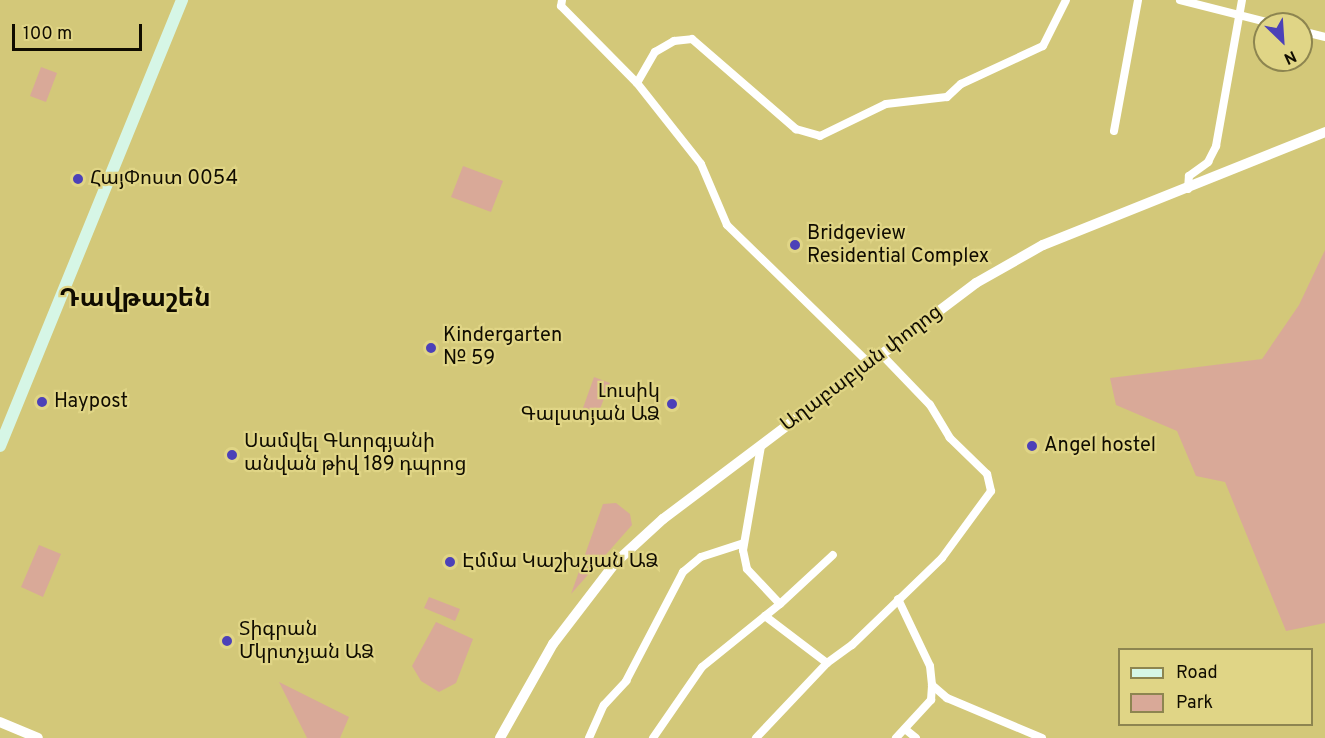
<!DOCTYPE html>
<html>
<head>
<meta charset="utf-8">
<style>
  body { margin:0 }
  #map { position:relative; width:1325px; height:738px; overflow:hidden; background:#d3c879; font-family:Overpass,"Noto Sans Armenian",sans-serif }
  div>[style] { position:absolute }
  .green>* { inset:0; background:#d9a998 }
  .minor>* { height:8px; margin:-4px; padding:0 4px; transform-origin:4px; border-radius:4px; background:#fff }
  .tertiary>* { height:10px; margin:-5px; padding:0 5px; transform-origin:5px; border-radius:5px; background:#fff }
  .secondary>* { height:12px; margin:-6px; padding:0 6px; transform-origin:6px; border-radius:6px; background:#d6f6e6 }
  .dots>* { width:16px; height:16px; translate:-50% -50%; box-sizing:border-box; border:3px solid #e0d586; border-radius:50% }
  span { translate:-50% -50%; white-space:nowrap; text-align:center; line-height:1.15; -webkit-text-stroke:4.5px #e0d586; paint-order:stroke }
  .poi-label { font-size:20px; color:#100c00 }
  .left { translate:0 -50%; text-align:left }
  .right { translate:-100% -50%; text-align:right }
  .street-label { font-size:20px; color:#100c00 }
  .district-label { font-size:26px; color:#100c00; font-weight:700 }
  .legend { position:absolute; left:1118px; top:648px; width:195px; height:78px; box-sizing:border-box; background:#e0d586; border:2px solid #8d8550; margin:0; padding:8px 10px; list-style:none; font-size:18px; color:#100c00 }
  .legend li { display:flex; align-items:center; gap:12px; height:30px }
  .legend b { width:30px; border:2px solid #8d8550 }
  .north { position:absolute; left:1253px; top:12px; width:60px; height:60px; box-sizing:border-box; background:#e0d586; border:2px solid #8d8550; border-radius:50%; rotate:155deg; font-size:16px; font-weight:700; line-height:24px; text-align:center; color:#100c00 }
  .north::after { content:''; display:block; margin:auto; width:21px; height:27px; background:#4c41b8; clip-path:polygon(50% 0,100% 100%,50% 72%,0 100%) }
  .scale { position:absolute; left:12px; top:24px; width:130px; height:27px; box-sizing:border-box; border:3px solid #100c00; border-top:0; padding-left:8px; font-size:18px; line-height:21px; white-space:nowrap; color:#100c00; -webkit-text-stroke:4px #e0d586; paint-order:stroke }
</style>
</head>
<body>
<div id="map">
  <div class="green">
    <div style="clip-path:polygon(41px 67px,57px 73px,46px 102px,30px 96px)"></div>
    <div style="clip-path:polygon(463px 166px,503px 181px,491px 212px,451px 197px)"></div>
    <div style="clip-path:polygon(1325px 250px,1325px 623px,1286px 631px,1225px 482px,1196px 476px,1177px 431px,1116px 405px,1110px 378px,1262px 359px,1299px 305px)"></div>
    <div style="clip-path:polygon(594px 377px,610px 383px,598px 414px,583px 408px)"></div>
    <div style="clip-path:polygon(616px 503px,630px 514px,632px 525px,571px 594px,603px 504px)"></div>
    <div style="clip-path:polygon(39px 545px,61px 554px,43px 597px,21px 587px)"></div>
    <div style="clip-path:polygon(429px 597px,460px 609px,455px 621px,424px 608px)"></div>
    <div style="clip-path:polygon(436px 622px,473px 639px,456px 683px,439px 692px,421px 681px,412px 666px)"></div>
    <div style="clip-path:polygon(279px 682px,349px 717px,340px 738px,307px 738px)"></div>
  </div>
  <div class="minor">
    <div style="left:562px;top:0;width:6px;rotate:99deg"></div>
    <div style="left:561px;top:6px;width:108px;rotate:45.4deg"></div>
    <div style="left:637px;top:83px;width:103px;rotate:51.7deg"></div>
    <div style="left:701px;top:164px;width:66px;rotate:66.9deg"></div>
    <div style="left:727px;top:225px;width:198px;rotate:44.2deg"></div>
    <div style="left:1180px;top:0;width:98px;rotate:14.2deg"></div>
    <div style="left:1301px;top:31px;width:25px;rotate:14deg"></div>
    <div style="left:637px;top:83px;width:36px;rotate:-60deg"></div>
    <div style="left:655px;top:52px;width:22px;rotate:-30deg"></div>
    <div style="left:674px;top:41px;width:18px;rotate:-6deg"></div>
    <div style="left:692px;top:39px;width:138px;rotate:40.9deg"></div>
    <div style="left:796px;top:129px;width:25px;rotate:16deg"></div>
    <div style="left:820px;top:136px;width:73px;rotate:-25.9deg"></div>
    <div style="left:886px;top:104px;width:61px;rotate:-6.5deg"></div>
    <div style="left:947px;top:97px;width:19px;rotate:-43deg"></div>
    <div style="left:961px;top:84px;width:90px;rotate:-24.9deg"></div>
    <div style="left:1043px;top:46px;width:51px;rotate:-63.4deg"></div>
    <div style="left:1114px;top:131px;width:133px;rotate:-79.6deg"></div>
    <div style="left:1188px;top:189px;width:13px;rotate:-86deg"></div>
    <div style="left:1189px;top:176px;width:24px;rotate:-36deg"></div>
    <div style="left:1208px;top:162px;width:18px;rotate:-63deg"></div>
    <div style="left:1216px;top:146px;width:148px;rotate:-79.9deg"></div>
    <div style="left:761px;top:446px;width:106px;rotate:99.8deg"></div>
    <div style="left:743px;top:550px;width:19px;rotate:78deg"></div>
    <div style="left:747px;top:569px;width:48px;rotate:46.7deg"></div>
    <div style="left:780px;top:604px;width:19px;rotate:141deg"></div>
    <div style="left:765px;top:616px;width:78px;rotate:37.2deg"></div>
    <div style="left:898px;top:599px;width:74px;rotate:64.5deg"></div>
    <div style="left:930px;top:666px;width:19px;rotate:84deg"></div>
    <div style="left:780px;top:604px;width:72px;rotate:-42.8deg"></div>
    <div style="left:905px;top:729px;width:14px;rotate:39deg"></div>
    <div style="left:589px;top:738px;width:36px;rotate:-66deg"></div>
    <div style="left:604px;top:705px;width:33px;rotate:-47deg"></div>
    <div style="left:626px;top:681px;width:123px;rotate:-62.4deg"></div>
    <div style="left:683px;top:572px;width:23px;rotate:-40deg"></div>
    <div style="left:701px;top:557px;width:45px;rotate:-18deg"></div>
    <div style="left:653px;top:738px;width:86px;rotate:-55.4deg"></div>
    <div style="left:702px;top:667px;width:81px;rotate:-39deg"></div>
    <div style="left:756px;top:738px;width:103px;rotate:-46.6deg"></div>
    <div style="left:827px;top:663px;width:31px;rotate:-36deg"></div>
    <div style="left:852px;top:645px;width:125px;rotate:-44deg"></div>
    <div style="left:942px;top:558px;width:83px;rotate:-53.8deg"></div>
    <div style="left:991px;top:491px;width:17px;rotate:-103deg"></div>
    <div style="left:987px;top:474px;width:52px;rotate:-135.8deg"></div>
    <div style="left:950px;top:438px;width:39px;rotate:-121deg"></div>
    <div style="left:930px;top:405px;width:71px;rotate:-133.9deg"></div>
    <div style="left:896px;top:738px;width:52px;rotate:-47.4deg"></div>
    <div style="left:931px;top:700px;width:15px;rotate:-86deg"></div>
    <div style="left:932px;top:685px;width:20px;rotate:41deg"></div>
    <div style="left:947px;top:698px;width:103px;rotate:22.8deg"></div>
  </div>
  <div class="tertiary">
    <div style="left:0;top:722px;width:41px;rotate:22.8deg"></div>
    <div style="left:500px;top:738px;width:108px;rotate:-60.6deg"></div>
    <div style="left:553px;top:644px;width:103px;rotate:-52.5deg"></div>
    <div style="left:616px;top:562px;width:64px;rotate:-42.5deg"></div>
    <div style="left:663px;top:519px;width:392px;rotate:-37deg"></div>
    <div style="left:976px;top:283px;width:77px;rotate:-29.6deg"></div>
    <div style="left:1043px;top:245px;width:304px;rotate:-21.8deg"></div>
  </div>
  <div class="secondary">
    <div style="left:0;top:446px;width:482px;rotate:-67.8deg"></div>
  </div>
  <div class="dots">
    <div style="left:78px;top:179px;background:#4c41b8"></div>
    <div style="left:795px;top:245px;background:#4c41b8"></div>
    <div style="left:431px;top:348px;background:#4c41b8"></div>
    <div style="left:42px;top:402px;background:#4c41b8"></div>
    <div style="left:672px;top:404px;background:#4c41b8"></div>
    <div style="left:1032px;top:446px;background:#4c41b8"></div>
    <div style="left:232px;top:455px;background:#4c41b8"></div>
    <div style="left:450px;top:562px;background:#4c41b8"></div>
    <div style="left:227px;top:641px;background:#4c41b8"></div>
  </div>
  <div class="poi-label">
    <span class="left" style="left:90px;top:179px">ՀայՓոստ 0054</span>
    <span class="left" style="left:807px;top:246px">Bridgeview<br>Residential Complex</span>
    <span class="left" style="left:443px;top:348px">Kindergarten<br>№ 59</span>
    <span class="right" style="left:660px;top:404px">Լուսիկ<br>Գալստյան ԱՁ</span>
    <span class="left" style="left:54px;top:402px">Haypost</span>
    <span class="left" style="left:244px;top:454px">Սամվել Գևորգյանի<br>անվան թիվ 189 դպրոց</span>
    <span class="left" style="left:1044px;top:446px">Angel hostel</span>
    <span class="left" style="left:462px;top:562px">Էմմա Կաշխչյան ԱՁ</span>
    <span class="left" style="left:239px;top:642px">Տիգրան<br>Մկրտչյան ԱՁ</span>
  </div>
  <div class="street-label">
    <span style="left:862px;top:369px;rotate:-37deg">Աղաբաբյան փողոց</span>
  </div>
  <div class="district-label">
    <span style="left:135px;top:300px">Դավթաշեն</span>
  </div>
  <ul class="legend">
  <li><b style="height:8px;background:#d6f6e6"></b>Road</li>
  <li><b style="height:16px;background:#d9a998"></b>Park</li>
  </ul>
  <div class="north">N</div>
  <div class="scale">100 m</div>
</div>
</body>
</html>
